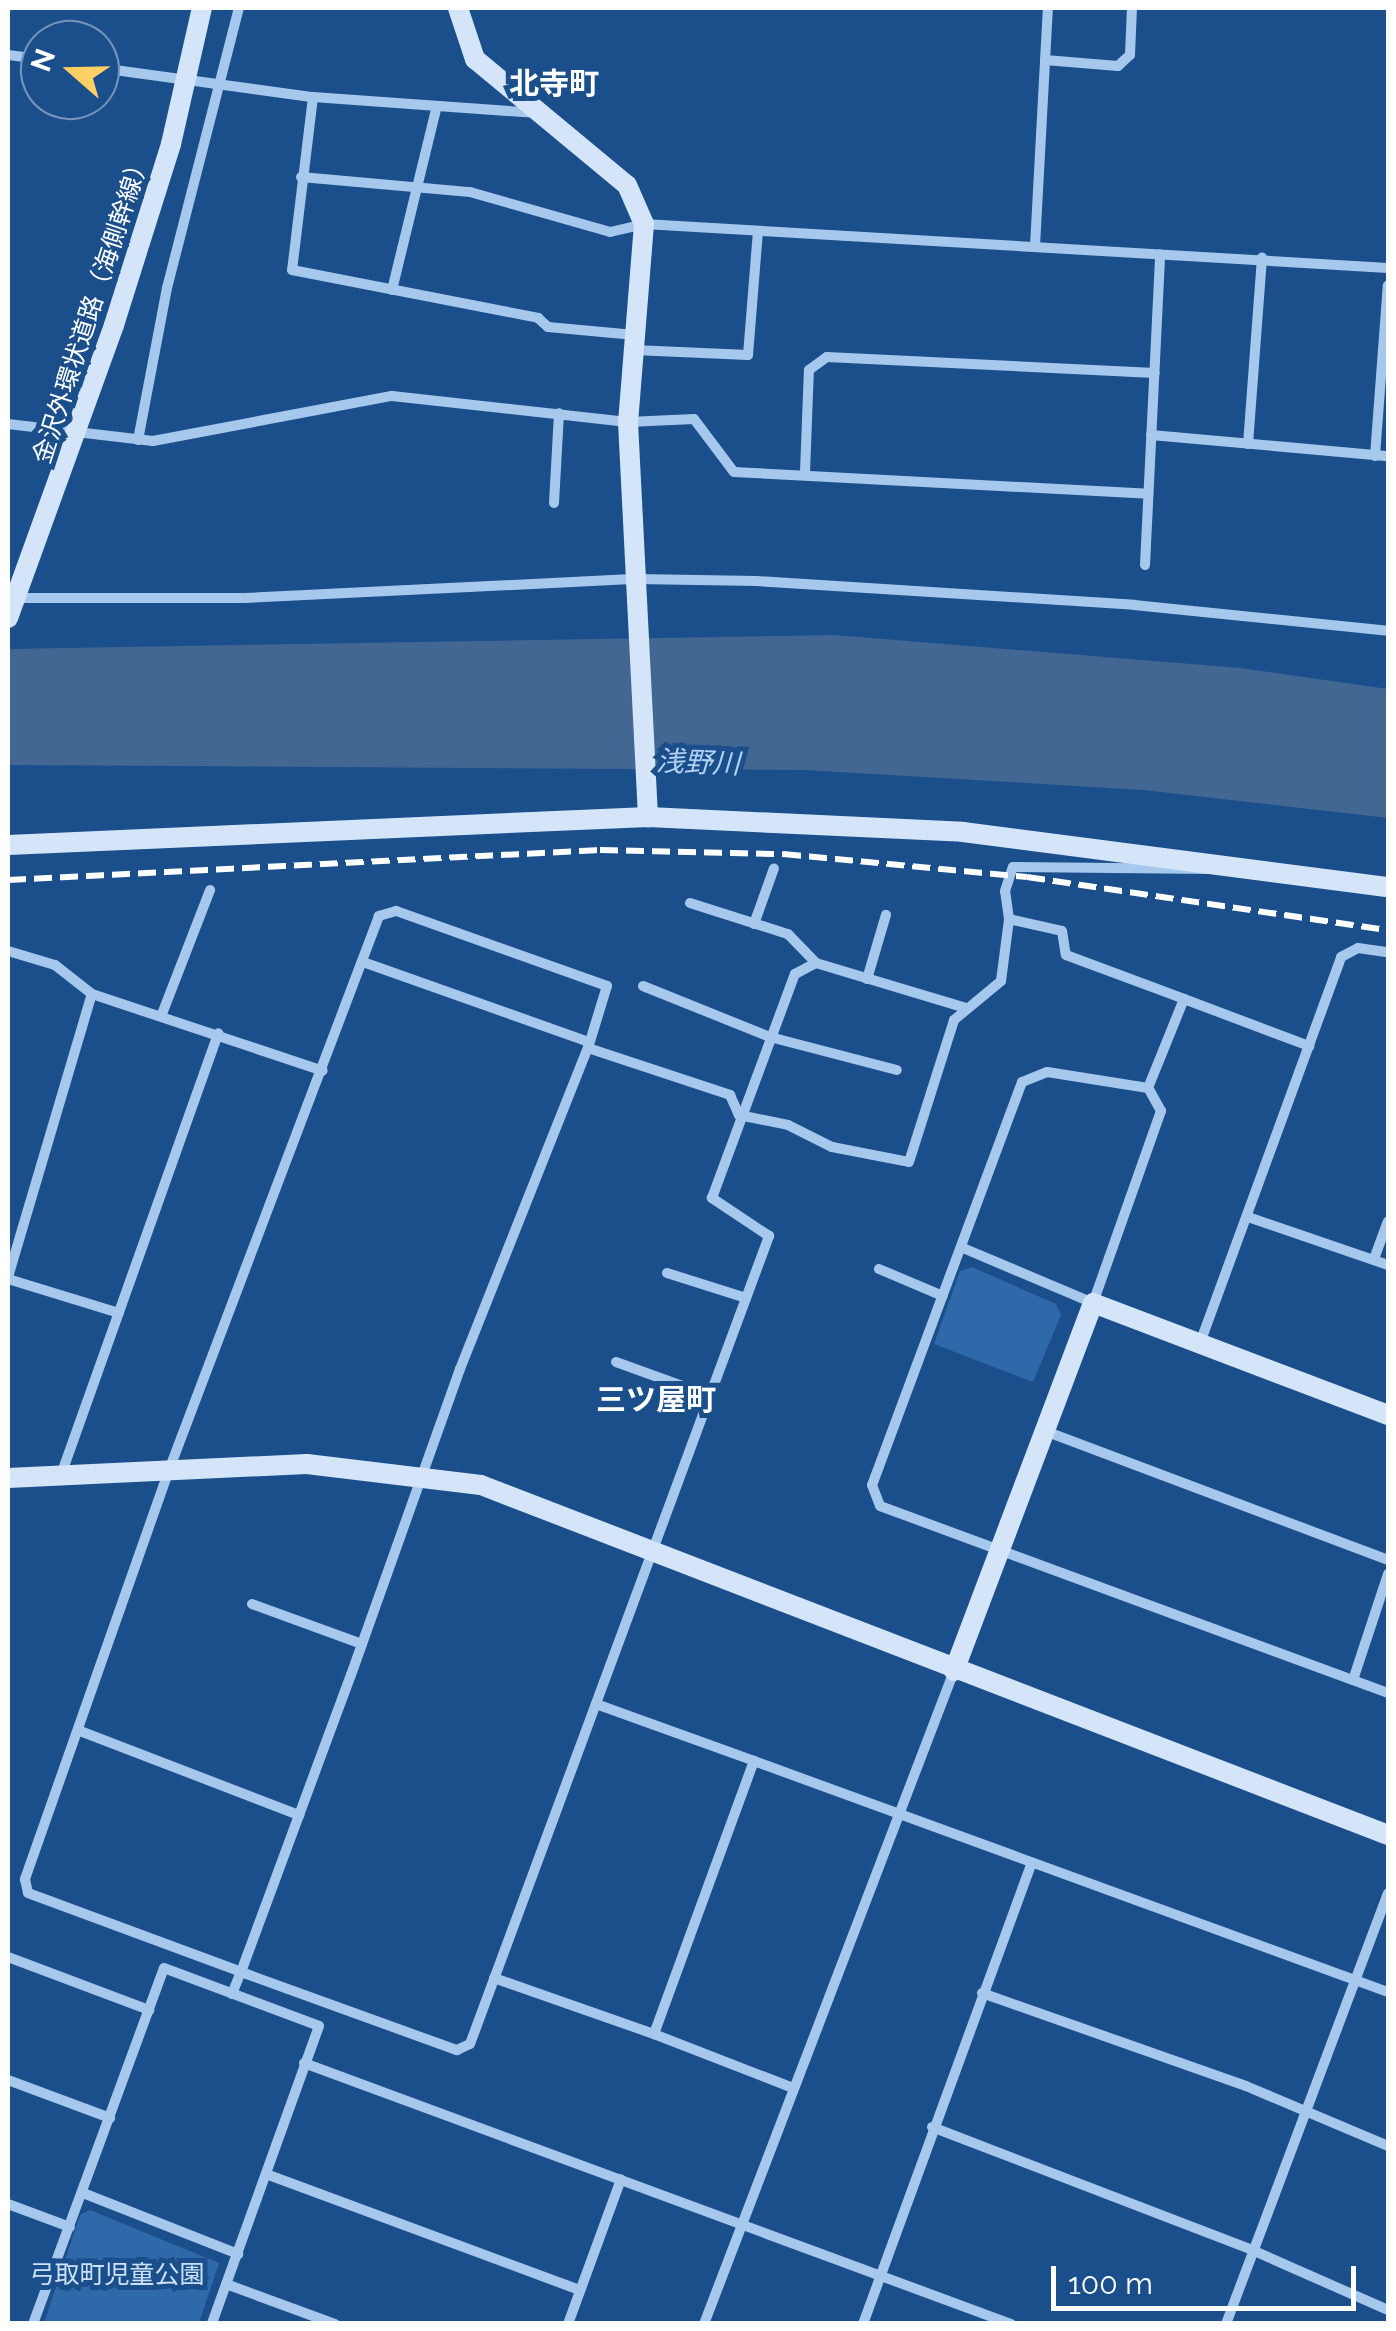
<!DOCTYPE html>
<html>
<head>
<meta charset="utf-8">
<style>
  body { margin:0 }
  #map { position:relative; width:1396px; height:2331px; overflow:hidden; background:#1b4f8c; font-family:Raleway,"Noto Sans JP",sans-serif }
  div>[style] { position:absolute }
  .green>* { inset:0; background:#2f69aa }
  .water>* { inset:0; background:#426793 }
  .street>* { height:10px; margin:-5px; padding:0 5px; transform-origin:5px; border-radius:5px; background:#a7c8ed }
  .secondary>* { height:20px; margin:-10px; padding:0 10px; transform-origin:10px; border-radius:10px; background:#d4e5f9 }
  .rail>* { height:6px; margin-top:-3px; transform-origin:0; background:repeating-linear-gradient(90deg,#fff 0 18px,transparent 0 26px) }
  .secondary-bridge>* { height:20px; margin:-10px; padding:0 10px; transform-origin:10px; border-radius:10px; background:#d4e5f9 }
  span { translate:-50% -50%; white-space:nowrap; text-align:center; line-height:1.15; -webkit-text-stroke:10px #1b4f8c; paint-order:stroke }
  .street-label { font-size:25px; color:#fff }
  .park-label { font-size:25px; color:#cde2f9 }
  .water-label { font-size:28px; color:#b3d2f4; font-style:italic }
  .quarter-label { font-size:30px; color:#fff; font-weight:700 }
  .frame { position:absolute; inset:0; border:10px solid #fff; pointer-events:none }
  .north { position:absolute; left:20px; top:20px; width:100px; height:100px; box-sizing:border-box; background:#1b4f8c; border:2px solid #7695ba; border-radius:50%; rotate:290deg; font-size:28px; font-weight:700; line-height:40px; text-align:center; color:#fff }
  .north::after { content:''; display:block; margin:auto; width:35px; height:45px; background:#fecf65; clip-path:polygon(50% 0,100% 100%,50% 72%,0 100%) }
  .scale { position:absolute; left:1051px; top:2266px; width:305px; height:45px; box-sizing:border-box; border:5px solid #fff; border-top:0; padding-left:12px; font-size:30px; line-height:35px; white-space:nowrap; color:#fff; -webkit-text-stroke:8px #1b4f8c; paint-order:stroke }
</style>
</head>
<body>
<div id="map">
  <div class="green">
    <div style="clip-path:polygon(972px 1267px,1056px 1304px,1061px 1315px,1033px 1382px,934px 1344px,960px 1271px)"></div>
    <div style="clip-path:polygon(90px 2210px,219px 2263px,199px 2323px,44px 2323px,80px 2215px)"></div>
  </div>
  <div class="water">
    <div style="clip-path:polygon(834px 635px,1240px 668px,1388px 689px,1388px 818px,1144px 790px,805px 770px,8px 765px,8px 649px)"></div>
  </div>
  <div class="street">
    <div style="left:8px;top:55px;width:32px;rotate:7deg"></div>
    <div style="left:1045px;top:60px;width:73px;rotate:4.7deg"></div>
    <div style="left:1118px;top:66px;width:16px;rotate:-43deg"></div>
    <div style="left:1130px;top:55px;width:47px;rotate:-87.6deg"></div>
    <div style="left:100px;top:68px;width:215px;rotate:7.8deg"></div>
    <div style="left:313px;top:97px;width:222px;rotate:4.1deg"></div>
    <div style="left:313px;top:97px;width:174px;rotate:96.9deg"></div>
    <div style="left:292px;top:270px;width:251px;rotate:11deg"></div>
    <div style="left:538px;top:318px;width:13px;rotate:42deg"></div>
    <div style="left:548px;top:327px;width:87px;rotate:5.3deg"></div>
    <div style="left:301px;top:177px;width:170px;rotate:5.1deg"></div>
    <div style="left:470px;top:192px;width:146px;rotate:15.9deg"></div>
    <div style="left:610px;top:232px;width:35px;rotate:-13deg"></div>
    <div style="left:644px;top:224px;width:745px;rotate:3.38deg"></div>
    <div style="left:1035px;top:246px;width:238px;rotate:-86.9deg"></div>
    <div style="left:392px;top:290px;width:189px;rotate:-76.3deg"></div>
    <div style="left:634px;top:350px;width:114px;rotate:2.5deg"></div>
    <div style="left:748px;top:355px;width:123px;rotate:-85.4deg"></div>
    <div style="left:8px;top:424px;width:146px;rotate:6.7deg"></div>
    <div style="left:153px;top:441px;width:243px;rotate:-10.7deg"></div>
    <div style="left:392px;top:396px;width:237px;rotate:6.3deg"></div>
    <div style="left:628px;top:422px;width:66px;rotate:-2.6deg"></div>
    <div style="left:694px;top:419px;width:66px;rotate:53deg"></div>
    <div style="left:734px;top:472px;width:415px;rotate:3deg"></div>
    <div style="left:1151px;top:435px;width:238px;rotate:5.1deg"></div>
    <div style="left:138px;top:440px;width:155px;rotate:-79.2deg"></div>
    <div style="left:167px;top:288px;width:289px;rotate:-75.6deg"></div>
    <div style="left:1248px;top:444px;width:187px;rotate:-85.7deg"></div>
    <div style="left:1375px;top:456px;width:171px;rotate:-85.7deg"></div>
    <div style="left:805px;top:472px;width:102px;rotate:-87.8deg"></div>
    <div style="left:809px;top:370px;width:22px;rotate:-36deg"></div>
    <div style="left:827px;top:357px;width:328px;rotate:2.8deg"></div>
    <div style="left:554px;top:503px;width:90px;rotate:-86.8deg"></div>
    <div style="left:1145px;top:565px;width:311px;rotate:-87.2deg"></div>
    <div style="left:12px;top:598px;width:233px"></div>
    <div style="left:245px;top:598px;width:392px;rotate:-2.8deg"></div>
    <div style="left:637px;top:579px;width:119px;rotate:1deg"></div>
    <div style="left:756px;top:581px;width:379px;rotate:3.6deg"></div>
    <div style="left:1134px;top:605px;width:255px;rotate:5.8deg"></div>
    <div style="left:690px;top:903px;width:103px;rotate:17.6deg"></div>
    <div style="left:788px;top:934px;width:40px;rotate:46deg"></div>
    <div style="left:1009px;top:919px;width:28px;rotate:-98deg"></div>
    <div style="left:1005px;top:891px;width:25px;rotate:-72deg"></div>
    <div style="left:1013px;top:867px;width:199px;rotate:0.6deg"></div>
    <div style="left:754px;top:924px;width:59px;rotate:-70.3deg"></div>
    <div style="left:8px;top:951px;width:49px;rotate:16.6deg"></div>
    <div style="left:55px;top:965px;width:47px;rotate:38.1deg"></div>
    <div style="left:92px;top:994px;width:243px;rotate:18.4deg"></div>
    <div style="left:363px;top:962px;width:240px;rotate:19.5deg"></div>
    <div style="left:867px;top:979px;width:67px;rotate:-73.5deg"></div>
    <div style="left:643px;top:986px;width:137px;rotate:21.9deg"></div>
    <div style="left:770px;top:1037px;width:131px;rotate:14.6deg"></div>
    <div style="left:162px;top:1014px;width:133px;rotate:-68.8deg"></div>
    <div style="left:588px;top:1048px;width:150px;rotate:18.3deg"></div>
    <div style="left:730px;top:1095px;width:22px;rotate:66deg"></div>
    <div style="left:1148px;top:1088px;width:96px;rotate:-68deg"></div>
    <div style="left:1184px;top:999px;width:134px;rotate:20.6deg"></div>
    <div style="left:739px;top:1115px;width:50px;rotate:11.5deg"></div>
    <div style="left:788px;top:1125px;width:49px;rotate:26.6deg"></div>
    <div style="left:832px;top:1147px;width:78px;rotate:11deg"></div>
    <div style="left:909px;top:1162px;width:149px;rotate:-72.4deg"></div>
    <div style="left:954px;top:1020px;width:61px;rotate:-39.7deg"></div>
    <div style="left:1001px;top:981px;width:63px;rotate:-82.6deg"></div>
    <div style="left:1009px;top:919px;width:54px;rotate:12.8deg"></div>
    <div style="left:1062px;top:931px;width:24px;rotate:81deg"></div>
    <div style="left:1066px;top:955px;width:126px;rotate:20.4deg"></div>
    <div style="left:1248px;top:1217px;width:148px;rotate:18.9deg"></div>
    <div style="left:963px;top:1248px;width:141px;rotate:22.9deg"></div>
    <div style="left:1093px;top:1303px;width:204px;rotate:-70.5deg"></div>
    <div style="left:1161px;top:1111px;width:26px;rotate:-119deg"></div>
    <div style="left:1148px;top:1088px;width:102px;rotate:-171deg"></div>
    <div style="left:1047px;top:1072px;width:27px;rotate:158deg"></div>
    <div style="left:1022px;top:1082px;width:430px;rotate:110.4deg"></div>
    <div style="left:872px;top:1485px;width:22px;rotate:69deg"></div>
    <div style="left:880px;top:1506px;width:541px;rotate:20.21deg"></div>
    <div style="left:1374px;top:1259px;width:40px;rotate:-69.8deg"></div>
    <div style="left:879px;top:1269px;width:69px;rotate:22.9deg"></div>
    <div style="left:667px;top:1273px;width:83px;rotate:17.6deg"></div>
    <div style="left:8px;top:1277px;width:295px;rotate:-73.5deg"></div>
    <div style="left:8px;top:1279px;width:116px;rotate:17deg"></div>
    <div style="left:1200px;top:1343px;width:411px;rotate:-69.9deg"></div>
    <div style="left:1341px;top:957px;width:19px;rotate:-28deg"></div>
    <div style="left:1358px;top:948px;width:30px;rotate:8deg"></div>
    <div style="left:616px;top:1362px;width:100px;rotate:19.9deg"></div>
    <div style="left:1045px;top:1431px;width:366px;rotate:20.6deg"></div>
    <div style="left:61px;top:1475px;width:469px;rotate:-70.4deg"></div>
    <div style="left:252px;top:1604px;width:117px;rotate:20deg"></div>
    <div style="left:1353px;top:1680px;width:112px;rotate:-71.7deg"></div>
    <div style="left:596px;top:1704px;width:168px;rotate:19.8deg"></div>
    <div style="left:80px;top:1731px;width:235px;rotate:21deg"></div>
    <div style="left:8px;top:1957px;width:151px;rotate:20.6deg"></div>
    <div style="left:494px;top:1978px;width:170px;rotate:19.3deg"></div>
    <div style="left:982px;top:1993px;width:280px;rotate:19.4deg"></div>
    <div style="left:1246px;top:2086px;width:154px;rotate:22.9deg"></div>
    <div style="left:232px;top:1994px;width:24px;rotate:-68deg"></div>
    <div style="left:241px;top:1972px;width:317px;rotate:-69.7deg"></div>
    <div style="left:351px;top:1675px;width:325px;rotate:-70.4deg"></div>
    <div style="left:460px;top:1369px;width:346px;rotate:-68.3deg"></div>
    <div style="left:588px;top:1048px;width:65px;rotate:-73deg"></div>
    <div style="left:607px;top:986px;width:224px;rotate:-160.4deg"></div>
    <div style="left:396px;top:911px;width:18px;rotate:164deg"></div>
    <div style="left:379px;top:916px;width:592px;rotate:110.76deg"></div>
    <div style="left:169px;top:1470px;width:434px;rotate:109.4deg"></div>
    <div style="left:25px;top:1879px;width:14px;rotate:78deg"></div>
    <div style="left:28px;top:1893px;width:227px;rotate:20.3deg"></div>
    <div style="left:241px;top:1972px;width:230px;rotate:19.9deg"></div>
    <div style="left:457px;top:2050px;width:14px;rotate:-25deg"></div>
    <div style="left:470px;top:2044px;width:862px;rotate:-69.69deg"></div>
    <div style="left:769px;top:1236px;width:69px;rotate:-146.3deg"></div>
    <div style="left:712px;top:1198px;width:239px;rotate:-69.7deg"></div>
    <div style="left:795px;top:974px;width:24px;rotate:-28deg"></div>
    <div style="left:816px;top:963px;width:157px;rotate:16.7deg"></div>
    <div style="left:304px;top:2063px;width:754px;rotate:20.26deg"></div>
    <div style="left:8px;top:2080px;width:109px;rotate:20.4deg"></div>
    <div style="left:793px;top:2088px;width:149px;rotate:-158.8deg"></div>
    <div style="left:654px;top:2034px;width:291px;rotate:-69.9deg"></div>
    <div style="left:754px;top:1761px;width:675px;rotate:20.02deg"></div>
    <div style="left:932px;top:2127px;width:343px;rotate:21deg"></div>
    <div style="left:1252px;top:2250px;width:149px;rotate:23.8deg"></div>
    <div style="left:266px;top:2174px;width:335px;rotate:20.3deg"></div>
    <div style="left:83px;top:2193px;width:167px;rotate:21.5deg"></div>
    <div style="left:8px;top:2204px;width:66px;rotate:20.4deg"></div>
    <div style="left:226px;top:2284px;width:116px;rotate:20.2deg"></div>
    <div style="left:33px;top:2324px;width:379px;rotate:-69.8deg"></div>
    <div style="left:164px;top:1968px;width:165px;rotate:20.5deg"></div>
    <div style="left:319px;top:2026px;width:317px;rotate:109.8deg"></div>
    <div style="left:568px;top:2324px;width:154px;rotate:-69.9deg"></div>
    <div style="left:704px;top:2324px;width:699px;rotate:-69.05deg"></div>
    <div style="left:863px;top:2324px;width:491px;rotate:-69.9deg"></div>
    <div style="left:1226px;top:2324px;width:460px;rotate:-69.4deg"></div>
  </div>
  <div class="secondary">
    <div style="left:458px;top:8px;width:54px;rotate:71.6deg"></div>
    <div style="left:475px;top:59px;width:197px;rotate:39.7deg"></div>
    <div style="left:627px;top:185px;width:43px;rotate:66.4deg"></div>
    <div style="left:644px;top:224px;width:199px;rotate:94.6deg"></div>
    <div style="left:628px;top:422px;width:396px;rotate:87.1deg"></div>
    <div style="left:8px;top:845px;width:641px;rotate:-2.51deg"></div>
    <div style="left:648px;top:817px;width:315px;rotate:2.7deg"></div>
    <div style="left:963px;top:832px;width:429px;rotate:7.4deg"></div>
    <div style="left:8px;top:1478px;width:299px;rotate:-2.7deg"></div>
    <div style="left:307px;top:1464px;width:175px;rotate:6.9deg"></div>
    <div style="left:481px;top:1485px;width:972px;rotate:21.1deg"></div>
    <div style="left:954px;top:1671px;width:393px;rotate:-69.3deg"></div>
    <div style="left:1093px;top:1303px;width:316px;rotate:20.8deg"></div>
  </div>
  <div class="rail">
    <div style="left:8px;top:880px;width:593px;rotate:-2.9deg"></div>
    <div style="left:600px;top:850px;width:183px;rotate:1.3deg"></div>
    <div style="left:783px;top:854px;width:245px;rotate:5.4deg"></div>
    <div style="left:1027px;top:877px;width:365px;rotate:8.4deg"></div>
  </div>
  <div class="secondary-bridge">
    <div style="left:8px;top:618px;width:312px;rotate:-70.1deg"></div>
    <div style="left:114px;top:325px;width:190px;rotate:-72.5deg"></div>
    <div style="left:171px;top:144px;width:139px;rotate:-77.2deg"></div>
  </div>
  <div class="street-label">
    <span style="left:91px;top:308px;rotate:-72deg">金沢外環状道路（海側幹線）</span>
  </div>
  <div class="park-label">
    <span style="left:117px;top:2274px">弓取町児童公園</span>
  </div>
  <div class="water-label">
    <span style="left:698px;top:763px;rotate:2deg">浅野川</span>
  </div>
  <div class="quarter-label">
    <span style="left:554px;top:84px">北寺町</span>
    <span style="left:656px;top:1400px">三ツ屋町</span>
  </div>
  <div class="frame"></div>
  <div class="north">N</div>
  <div class="scale">100 m</div>
</div>
</body>
</html>
